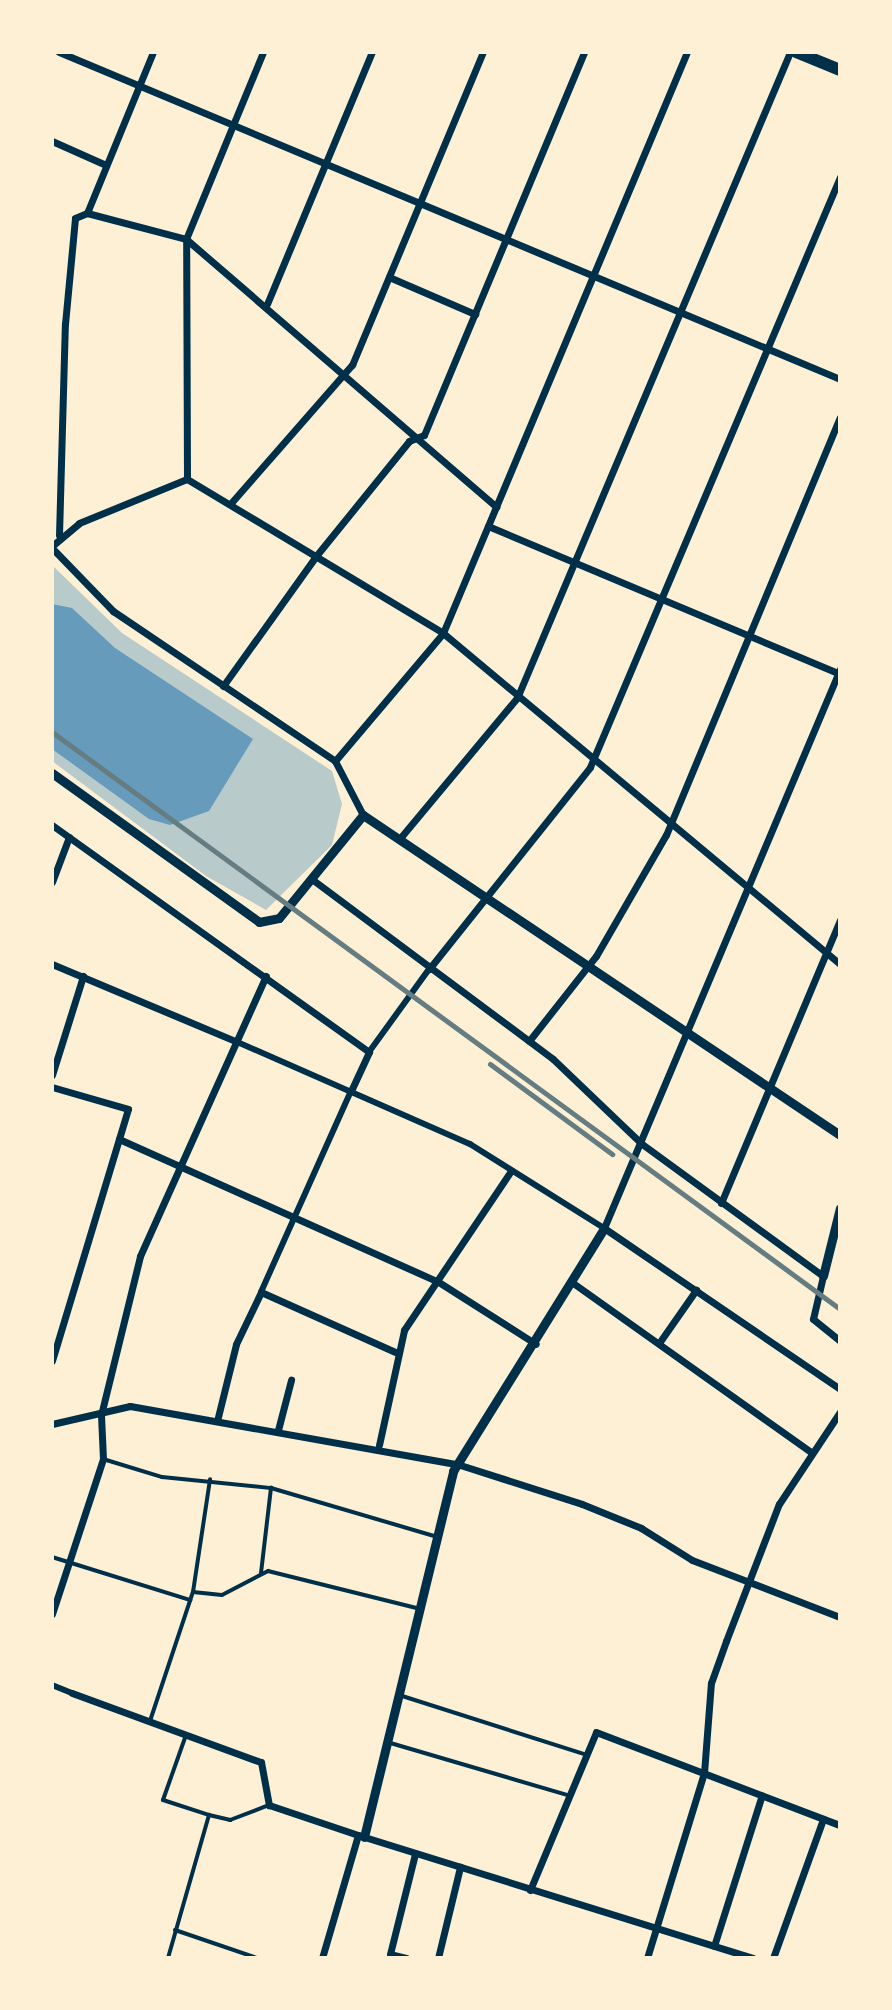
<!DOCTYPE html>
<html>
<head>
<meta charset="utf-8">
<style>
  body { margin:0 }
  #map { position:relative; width:892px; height:2010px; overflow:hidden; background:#fdf0d5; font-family:Overpass,sans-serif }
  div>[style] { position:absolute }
  .green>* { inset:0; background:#b9caca }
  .water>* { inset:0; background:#669bbc }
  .service>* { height:4px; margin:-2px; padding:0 2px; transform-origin:2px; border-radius:2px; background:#003049 }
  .pedestrian>* { height:6px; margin:-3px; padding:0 3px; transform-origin:3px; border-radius:3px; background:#003049 }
  .minor>* { height:7px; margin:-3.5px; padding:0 3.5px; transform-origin:3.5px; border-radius:3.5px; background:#003049 }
  .tertiary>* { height:9px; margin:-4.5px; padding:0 4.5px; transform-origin:4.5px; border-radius:4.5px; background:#003049 }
  .primary>* { height:12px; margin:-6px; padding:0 6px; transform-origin:6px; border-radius:6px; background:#003049 }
  .rail>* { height:5px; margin:-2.5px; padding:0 2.5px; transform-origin:2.5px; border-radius:2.5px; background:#657d81 }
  span { translate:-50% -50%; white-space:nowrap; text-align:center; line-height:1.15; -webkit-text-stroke:8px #fdf0d5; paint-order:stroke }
  .frame { position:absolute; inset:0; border:54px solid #fdf0d5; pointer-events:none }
</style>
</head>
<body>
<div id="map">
  <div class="green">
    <div style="clip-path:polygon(52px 565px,122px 633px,332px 771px,342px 804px,332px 845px,266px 910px,206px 876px,52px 761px)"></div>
  </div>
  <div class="water">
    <div style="clip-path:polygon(52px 604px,72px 608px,115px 648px,253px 739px,209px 811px,170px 825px,149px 819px,52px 749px)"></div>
  </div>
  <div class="service">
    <div style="left:103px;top:1459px;width:62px;rotate:17deg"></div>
    <div style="left:162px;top:1477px;width:110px;rotate:5.8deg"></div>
    <div style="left:271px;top:1488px;width:170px;rotate:16.4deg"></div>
    <div style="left:52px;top:1557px;width:145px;rotate:17.3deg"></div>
    <div style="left:261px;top:1573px;width:86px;rotate:-83.3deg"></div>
    <div style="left:193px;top:1592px;width:29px;rotate:6deg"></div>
    <div style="left:222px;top:1595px;width:52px;rotate:-27.6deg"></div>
    <div style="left:268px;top:1571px;width:153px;rotate:14deg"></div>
    <div style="left:399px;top:1695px;width:197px;rotate:17.7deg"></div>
    <div style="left:150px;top:1721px;width:136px;rotate:-71.6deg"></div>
    <div style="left:193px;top:1592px;width:114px;rotate:-81.4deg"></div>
    <div style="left:186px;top:1735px;width:69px;rotate:109.5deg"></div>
    <div style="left:163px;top:1800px;width:48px;rotate:18.1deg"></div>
    <div style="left:387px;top:1742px;width:191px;rotate:16.4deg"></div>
    <div style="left:175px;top:1930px;width:87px;rotate:18.9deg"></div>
    <div style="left:168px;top:1958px;width:149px;rotate:-74deg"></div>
    <div style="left:209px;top:1815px;width:22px;rotate:13deg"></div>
    <div style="left:230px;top:1820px;width:42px;rotate:-21deg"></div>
  </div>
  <div class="pedestrian">
    <div style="left:235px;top:1041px;width:257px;rotate:23.7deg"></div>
    <div style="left:470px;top:1144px;width:158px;rotate:32.1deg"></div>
    <div style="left:369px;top:1052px;width:102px;rotate:-54.1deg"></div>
    <div style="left:261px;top:1292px;width:220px;rotate:-65.9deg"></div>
    <div style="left:52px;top:1685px;width:22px;rotate:22deg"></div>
  </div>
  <div class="minor">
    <div style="left:59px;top:52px;width:847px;rotate:22.72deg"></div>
    <div style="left:52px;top:141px;width:59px;rotate:24deg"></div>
    <div style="left:87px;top:213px;width:174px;rotate:-67.7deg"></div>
    <div style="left:389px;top:277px;width:94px;rotate:23.3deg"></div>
    <div style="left:267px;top:304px;width:273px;rotate:-67.4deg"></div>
    <div style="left:187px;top:479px;width:299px;rotate:31deg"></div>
    <div style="left:443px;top:633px;width:517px;rotate:39.82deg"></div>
    <div style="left:187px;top:479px;width:240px;rotate:-90.2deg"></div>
    <div style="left:186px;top:239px;width:202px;rotate:-67.6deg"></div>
    <div style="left:231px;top:503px;width:184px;rotate:-48.8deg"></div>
    <div style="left:352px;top:365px;width:339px;rotate:-67.3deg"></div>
    <div style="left:488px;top:526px;width:382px;rotate:22.8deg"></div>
    <div style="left:59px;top:535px;width:211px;rotate:-88.4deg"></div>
    <div style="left:65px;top:324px;width:106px;rotate:-84.6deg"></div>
    <div style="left:75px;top:218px;width:13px;rotate:-23deg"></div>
    <div style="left:87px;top:213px;width:102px;rotate:14.7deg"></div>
    <div style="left:186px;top:239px;width:410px;rotate:40.8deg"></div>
    <div style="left:52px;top:546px;width:35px;rotate:-40deg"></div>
    <div style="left:79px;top:523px;width:117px;rotate:-22.2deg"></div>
    <div style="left:52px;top:548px;width:88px;rotate:45.9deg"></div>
    <div style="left:113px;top:611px;width:268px;rotate:34deg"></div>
    <div style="left:335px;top:761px;width:61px;rotate:62.6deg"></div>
    <div style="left:840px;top:669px;width:607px;rotate:112.89deg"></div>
    <div style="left:604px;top:1228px;width:286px;rotate:34.3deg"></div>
    <div style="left:223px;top:686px;width:160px;rotate:-54.4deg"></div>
    <div style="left:316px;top:556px;width:148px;rotate:-51deg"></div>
    <div style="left:409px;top:441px;width:16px;rotate:-22deg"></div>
    <div style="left:424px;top:435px;width:415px;rotate:-67.3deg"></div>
    <div style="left:335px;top:761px;width:167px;rotate:-49.8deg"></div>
    <div style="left:443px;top:633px;width:630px;rotate:-67.22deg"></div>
    <div style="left:52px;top:825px;width:390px;rotate:35.6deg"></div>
    <div style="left:369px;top:1052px;width:43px;rotate:114.8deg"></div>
    <div style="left:401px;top:837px;width:181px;rotate:-50.2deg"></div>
    <div style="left:517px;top:698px;width:701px;rotate:-67.09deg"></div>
    <div style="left:313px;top:880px;width:299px;rotate:36.7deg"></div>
    <div style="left:553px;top:1059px;width:123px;rotate:43.7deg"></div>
    <div style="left:642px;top:1144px;width:224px;rotate:36.1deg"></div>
    <div style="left:823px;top:1276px;width:44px;rotate:103.1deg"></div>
    <div style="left:813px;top:1319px;width:35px;rotate:39deg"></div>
    <div style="left:52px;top:882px;width:48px;rotate:-69.3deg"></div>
    <div style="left:52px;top:964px;width:199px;rotate:22.8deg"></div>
    <div style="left:429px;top:969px;width:258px;rotate:-51.4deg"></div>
    <div style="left:590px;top:767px;width:641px;rotate:-67.04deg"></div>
    <div style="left:529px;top:1041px;width:108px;rotate:-51.8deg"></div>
    <div style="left:596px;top:956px;width:140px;rotate:-60deg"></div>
    <div style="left:666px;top:835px;width:452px;rotate:-67.4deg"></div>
    <div style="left:52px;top:1075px;width:104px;rotate:-72.6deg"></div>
    <div style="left:52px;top:1087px;width:79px;rotate:16.1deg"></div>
    <div style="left:128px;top:1109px;width:263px;rotate:106.8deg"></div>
    <div style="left:119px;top:1139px;width:348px;rotate:24.1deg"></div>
    <div style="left:437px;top:1281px;width:117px;rotate:32.5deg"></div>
    <div style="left:721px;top:1203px;width:307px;rotate:-67.2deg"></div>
    <div style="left:573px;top:1283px;width:292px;rotate:35.4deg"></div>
    <div style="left:659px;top:1343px;width:65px;rotate:-55.1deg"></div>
    <div style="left:217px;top:1421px;width:79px;rotate:-76.1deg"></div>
    <div style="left:236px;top:1344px;width:58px;rotate:-64.3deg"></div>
    <div style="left:261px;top:1292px;width:147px;rotate:24.1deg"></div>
    <div style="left:52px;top:1424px;width:80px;rotate:-13deg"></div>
    <div style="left:130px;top:1406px;width:332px;rotate:10.1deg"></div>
    <div style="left:457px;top:1464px;width:131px;rotate:17.7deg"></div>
    <div style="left:582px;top:1504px;width:64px;rotate:22.1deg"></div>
    <div style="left:641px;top:1528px;width:60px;rotate:32.1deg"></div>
    <div style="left:692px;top:1560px;width:159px;rotate:21.1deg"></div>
    <div style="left:278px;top:1430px;width:52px;rotate:-75.4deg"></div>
    <div style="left:379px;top:1445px;width:118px;rotate:-77.7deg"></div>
    <div style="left:404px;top:1330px;width:192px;rotate:-56.1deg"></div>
    <div style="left:52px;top:1614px;width:163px;rotate:-71.8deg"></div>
    <div style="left:103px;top:1459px;width:44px;rotate:-92.6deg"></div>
    <div style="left:101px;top:1415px;width:164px;rotate:-76.2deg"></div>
    <div style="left:140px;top:1256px;width:307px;rotate:-65.8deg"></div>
    <div style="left:72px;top:1693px;width:201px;rotate:20.1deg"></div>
    <div style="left:261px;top:1762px;width:44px;rotate:79.5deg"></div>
    <div style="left:269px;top:1805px;width:94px;rotate:18.6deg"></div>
    <div style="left:530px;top:1890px;width:171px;rotate:-67.3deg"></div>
    <div style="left:596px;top:1732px;width:261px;rotate:20.9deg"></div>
    <div style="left:714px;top:1946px;width:158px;rotate:-72.4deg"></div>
    <div style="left:322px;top:1958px;width:128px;rotate:-73.7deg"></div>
    <div style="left:358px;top:1835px;width:414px;rotate:17.3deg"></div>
    <div style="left:406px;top:1958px;width:16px;rotate:-166deg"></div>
    <div style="left:390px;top:1954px;width:103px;rotate:-76deg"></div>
    <div style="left:438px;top:1958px;width:94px;rotate:-76.4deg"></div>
    <div style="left:647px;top:1958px;width:194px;rotate:-72.9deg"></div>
    <div style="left:704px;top:1773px;width:90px;rotate:-85.6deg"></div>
    <div style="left:711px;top:1683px;width:45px;rotate:-70.3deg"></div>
    <div style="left:726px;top:1641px;width:147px;rotate:-68.9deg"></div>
    <div style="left:779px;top:1504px;width:110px;rotate:-56.5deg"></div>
    <div style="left:773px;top:1958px;width:148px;rotate:-70.2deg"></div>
  </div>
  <div class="tertiary">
    <div style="left:52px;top:773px;width:255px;rotate:35.7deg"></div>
    <div style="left:259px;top:922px;width:20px;rotate:-11deg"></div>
    <div style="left:279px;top:918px;width:133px;rotate:-50.8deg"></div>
    <div style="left:363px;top:815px;width:574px;rotate:33.86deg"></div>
    <div style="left:823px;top:1276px;width:70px;rotate:-76deg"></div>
    <div style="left:364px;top:1837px;width:377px;rotate:-76.3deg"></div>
    <div style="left:453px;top:1471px;width:286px;rotate:-58.1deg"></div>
  </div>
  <div class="primary">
    <div style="left:796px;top:52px;width:48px;rotate:22.2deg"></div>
  </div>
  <div class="rail">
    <div style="left:52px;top:732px;width:977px;rotate:36.21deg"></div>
    <div style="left:490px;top:1064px;width:152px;rotate:36.4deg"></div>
  </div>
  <div class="frame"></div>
</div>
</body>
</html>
